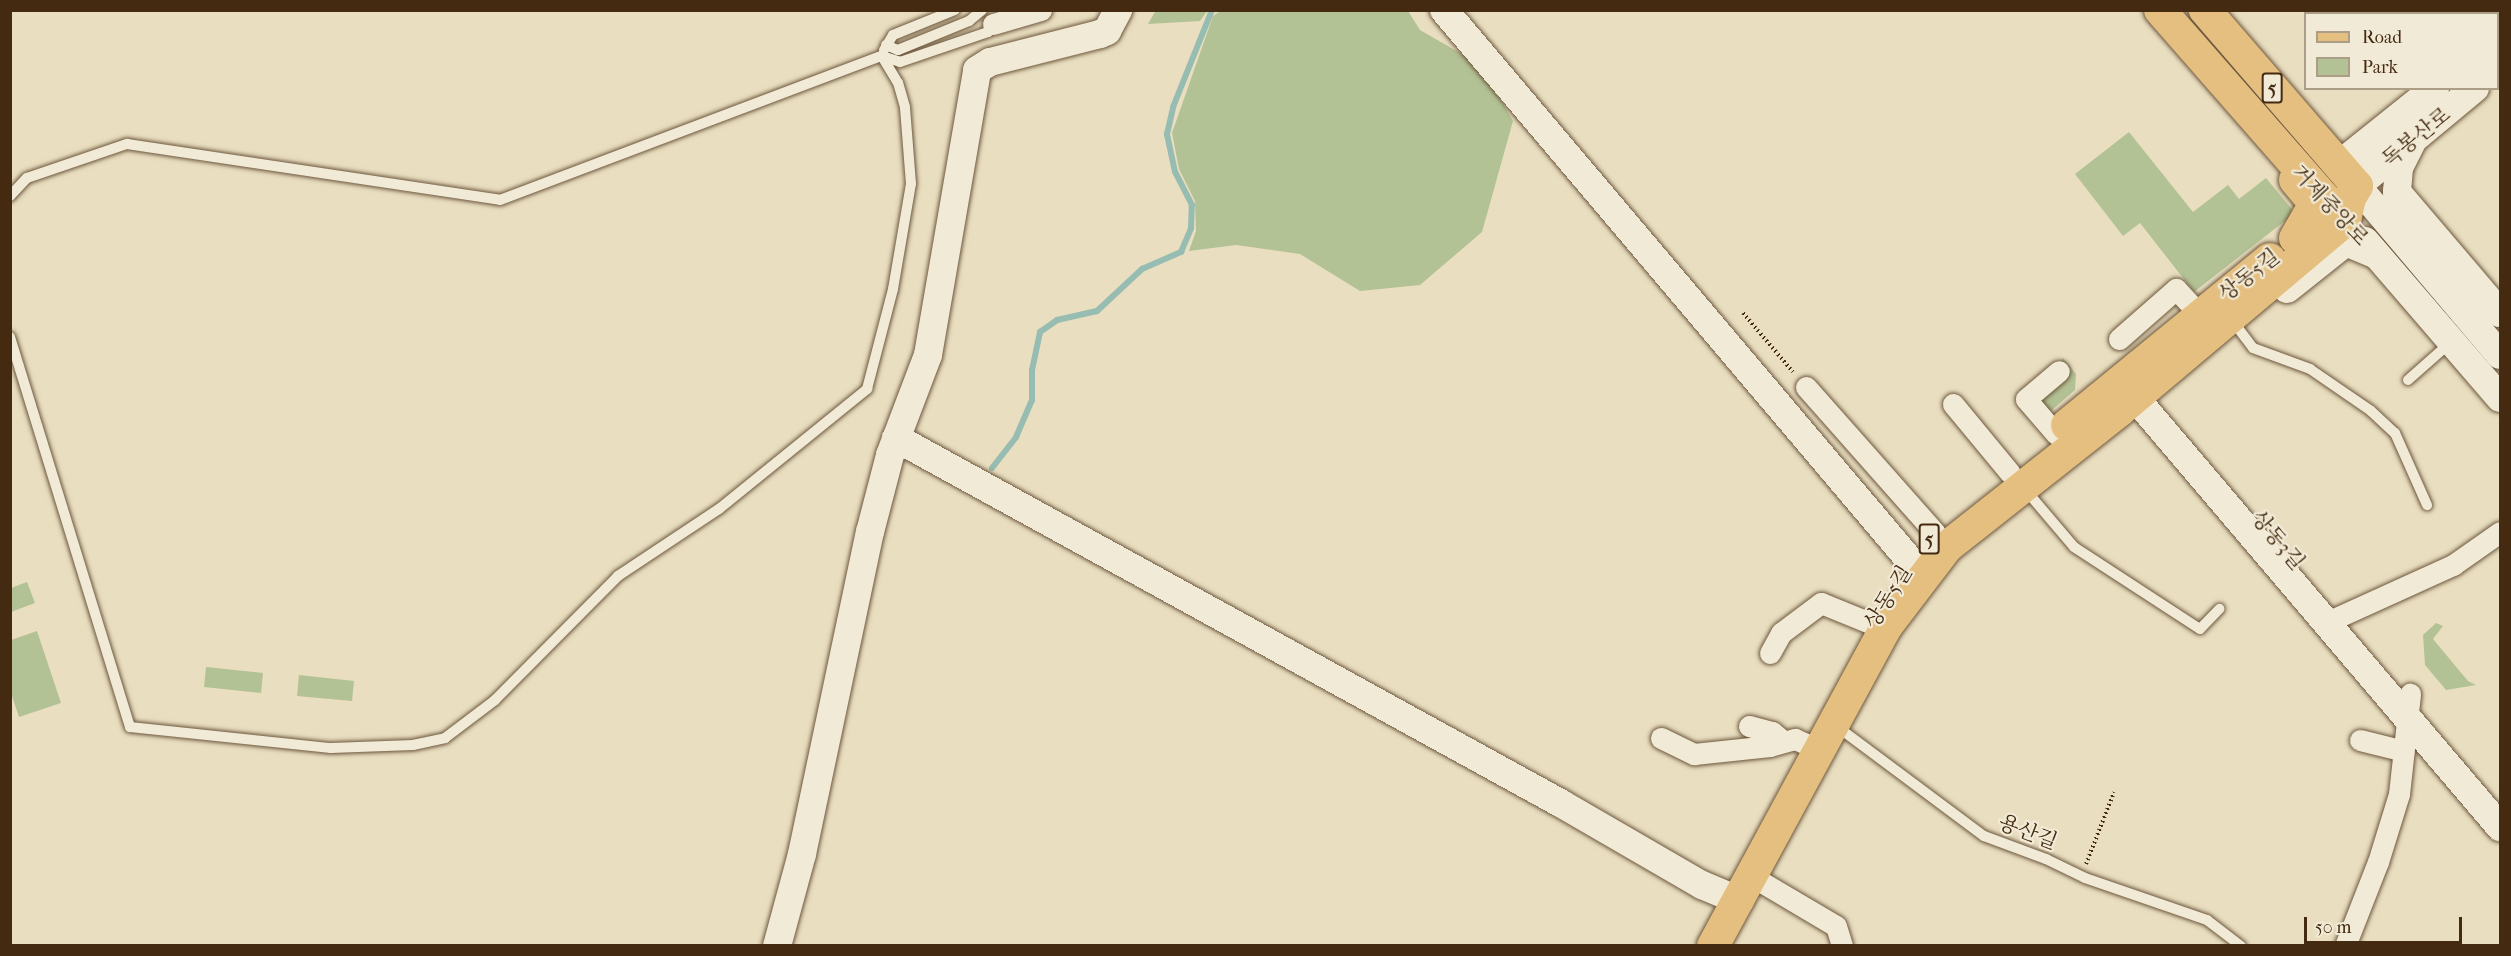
<!DOCTYPE html>
<html>
<head>
<meta charset="utf-8">
<style>
  body { margin:0 }
  #map { position:relative; width:2511px; height:956px; overflow:hidden; background:#e9dec0; font-family:"IM FELL French Canon","Noto Serif KR",serif }
  div>[style] { position:absolute }
  .green>* { inset:0; background:#b3c295 }
  .stream>* { height:6px; margin:-3px; padding:0 3px; transform-origin:3px; border-radius:3px; background:#97bcb1 }
  .path>* { height:4px; margin-top:-2px; transform-origin:0; background:repeating-linear-gradient(90deg,#442a11 0 1.5px,transparent 0 4.5px) }
  .roads { filter:drop-shadow(0 0 2px #6d573d) drop-shadow(0 0 2px #6d573d) }
  .lane>* { height:10px; margin:-5px; padding:0 5px; transform-origin:5px; border-radius:5px; background:#f1ead6 }
  .street>* { height:21px; margin:-10.5px; padding:0 10.5px; transform-origin:10.5px; border-radius:10.5px; background:#f1ead6 }
  .secondary>* { height:28px; margin:-14px; padding:0 14px; transform-origin:14px; border-radius:14px; background:#f1ead6 }
  .primary>* { height:32px; margin:-16px; padding:0 16px; transform-origin:16px; border-radius:16px; background:#e4bf80 }
  span { translate:-50% -50%; white-space:nowrap; text-align:center; line-height:1.15; -webkit-text-stroke:4.5px #f1ead6; paint-order:stroke }
  .shield-label span { padding:2px 4px; background:#f1ead6; border:2px solid; border-radius:4px; -webkit-text-stroke-width:0 }
  .shield-label { font-size:20px; color:#442a11; font-weight:700 }
  .street-label { font-size:21px; color:#442a11 }
  .frame { position:absolute; inset:0; border:12px solid #442a11; pointer-events:none }
  .legend { position:absolute; left:2304px; top:12px; width:195px; height:78px; box-sizing:border-box; background:#f1ead6; border:2px solid #ac9d87; margin:0; padding:8px 10px; list-style:none; font-size:18px; color:#442a11 }
  .legend li { display:flex; align-items:center; gap:12px; height:30px }
  .legend b { width:30px; border:2px solid #ac9d87 }
  .scale { position:absolute; left:2304px; top:917px; width:158px; height:27px; box-sizing:border-box; border:3px solid #442a11; border-top:0; padding-left:8px; font-size:18px; line-height:21px; white-space:nowrap; color:#442a11; -webkit-text-stroke:4px #f1ead6; paint-order:stroke }
</style>
</head>
<body>
<div id="map">
  <div class="green">
    <div style="clip-path:polygon(1156px 10px,1207px 10px,1207px 11px,1200px 21px,1148px 24px)"></div>
    <div style="clip-path:polygon(1222px 10px,1408px 11px,1420px 30px,1481px 65px,1513px 121px,1482px 232px,1420px 285px,1360px 291px,1300px 254px,1236px 245px,1189px 251px,1196px 231px,1195px 201px,1179px 169px,1172px 133px,1213px 16px)"></div>
    <div style="clip-path:polygon(2129px 132px,2193px 212px,2228px 185px,2239px 199px,2266px 178px,2295px 213px,2194px 292px,2140px 223px,2123px 236px,2075px 174px)"></div>
    <div style="clip-path:polygon(2063px 358px,2076px 374px,2075px 390px,2046px 415px,2036px 403px)"></div>
    <div style="clip-path:polygon(27px 582px,35px 603px,11px 612px,11px 588px)"></div>
    <div style="clip-path:polygon(2436px 623px,2443px 626px,2433px 639px,2468px 681px,2476px 685px,2446px 690px,2425px 665px,2423px 635px)"></div>
    <div style="clip-path:polygon(37px 631px,61px 703px,19px 717px,11px 693px,11px 640px)"></div>
    <div style="clip-path:polygon(206px 667px,263px 673px,261px 693px,204px 687px)"></div>
    <div style="clip-path:polygon(299px 675px,354px 681px,352px 701px,297px 696px)"></div>
  </div>
  <div class="stream">
    <div style="left:992px;top:468px;width:39px;rotate:-52deg"></div>
    <div style="left:1016px;top:437px;width:40px;rotate:-66.6deg"></div>
    <div style="left:1032px;top:400px;width:30px;rotate:-90deg"></div>
    <div style="left:1032px;top:370px;width:39px;rotate:-78deg"></div>
    <div style="left:1040px;top:332px;width:21px;rotate:-35deg"></div>
    <div style="left:1057px;top:320px;width:41px;rotate:-12.7deg"></div>
    <div style="left:1097px;top:311px;width:62px;rotate:-43deg"></div>
    <div style="left:1142px;top:269px;width:43px;rotate:-23.6deg"></div>
    <div style="left:1181px;top:252px;width:26px;rotate:-67deg"></div>
    <div style="left:1191px;top:228px;width:23px;rotate:-88deg"></div>
    <div style="left:1192px;top:205px;width:37px;rotate:-117deg"></div>
    <div style="left:1175px;top:172px;width:39px;rotate:-102deg"></div>
    <div style="left:1167px;top:134px;width:28px;rotate:-77deg"></div>
    <div style="left:1173px;top:107px;width:105px;rotate:-68.1deg"></div>
  </div>
  <div class="path">
    <div style="left:1743px;top:313px;width:77px;rotate:49.7deg"></div>
    <div style="left:2086px;top:864px;width:77px;rotate:-68.7deg"></div>
  </div>
  <div class="roads">
    <div class="lane">
      <div style="left:886px;top:45px;width:13px;rotate:23deg"></div>
      <div style="left:898px;top:50px;width:77px;rotate:-22.2deg"></div>
      <div style="left:969px;top:21px;width:17px;rotate:-40deg"></div>
      <div style="left:884px;top:50px;width:17px;rotate:-59deg"></div>
      <div style="left:893px;top:35px;width:67px;rotate:-22deg"></div>
      <div style="left:10px;top:196px;width:25px;rotate:-47deg"></div>
      <div style="left:27px;top:178px;width:106px;rotate:-18.8deg"></div>
      <div style="left:127px;top:144px;width:377px;rotate:8.5deg"></div>
      <div style="left:500px;top:200px;width:408px;rotate:-20.7deg"></div>
      <div style="left:882px;top:56px;width:19px;rotate:18deg"></div>
      <div style="left:900px;top:62px;width:93px;rotate:-18.8deg"></div>
      <div style="left:988px;top:32px;width:9px;rotate:-58deg"></div>
      <div style="left:2238px;top:328px;width:25px;rotate:53deg"></div>
      <div style="left:2253px;top:348px;width:61px;rotate:20.2deg"></div>
      <div style="left:2310px;top:369px;width:74px;rotate:34.5deg"></div>
      <div style="left:2371px;top:411px;width:33px;rotate:43deg"></div>
      <div style="left:2395px;top:433px;width:79px;rotate:66deg"></div>
      <div style="left:10px;top:337px;width:408px;rotate:72.9deg"></div>
      <div style="left:130px;top:727px;width:202px;rotate:6deg"></div>
      <div style="left:331px;top:748px;width:82px;rotate:-2.1deg"></div>
      <div style="left:413px;top:745px;width:33px;rotate:-12deg"></div>
      <div style="left:445px;top:738px;width:63px;rotate:-37.2deg"></div>
      <div style="left:495px;top:700px;width:175px;rotate:-45.2deg"></div>
      <div style="left:618px;top:576px;width:121px;rotate:-33.6deg"></div>
      <div style="left:719px;top:509px;width:191px;rotate:-39deg"></div>
      <div style="left:867px;top:389px;width:103px;rotate:-75.4deg"></div>
      <div style="left:893px;top:289px;width:107px;rotate:-80.3deg"></div>
      <div style="left:911px;top:184px;width:77px;rotate:-94.5deg"></div>
      <div style="left:905px;top:107px;width:25px;rotate:-106deg"></div>
      <div style="left:898px;top:83px;width:31px;rotate:-121deg"></div>
      <div style="left:2408px;top:380px;width:57px;rotate:-41.5deg"></div>
      <div style="left:2024px;top:488px;width:77px;rotate:49.7deg"></div>
      <div style="left:2074px;top:547px;width:150px;rotate:33.1deg"></div>
      <div style="left:2200px;top:629px;width:28px;rotate:-46deg"></div>
      <div style="left:1835px;top:725px;width:186px;rotate:36.7deg"></div>
      <div style="left:1984px;top:836px;width:66px;rotate:20.4deg"></div>
      <div style="left:2046px;top:859px;width:43px;rotate:26deg"></div>
      <div style="left:2085px;top:878px;width:129px;rotate:19deg"></div>
      <div style="left:2207px;top:920px;width:43px;rotate:37.4deg"></div>
    </div>
    <div class="street">
      <div style="left:993px;top:24px;width:50px;rotate:-16.3deg"></div>
      <div style="left:2119px;top:339px;width:76px;rotate:-41.3deg"></div>
      <div style="left:2176px;top:289px;width:34px;rotate:47deg"></div>
      <div style="left:1806px;top:387px;width:195px;rotate:48.5deg"></div>
      <div style="left:1953px;top:404px;width:89px;rotate:50.4deg"></div>
      <div style="left:2056px;top:434px;width:46px;rotate:-130.6deg"></div>
      <div style="left:2026px;top:399px;width:43px;rotate:-40.3deg"></div>
      <div style="left:2325px;top:623px;width:141px;rotate:-24.4deg"></div>
      <div style="left:2453px;top:565px;width:57px;rotate:-35.1deg"></div>
      <div style="left:1770px;top:653px;width:23px;rotate:-61deg"></div>
      <div style="left:1781px;top:633px;width:50px;rotate:-36.9deg"></div>
      <div style="left:1821px;top:603px;width:53px;rotate:22.2deg"></div>
      <div style="left:1749px;top:726px;width:24px;rotate:15deg"></div>
      <div style="left:1772px;top:732px;width:14px;rotate:39deg"></div>
      <div style="left:1661px;top:738px;width:37px;rotate:26deg"></div>
      <div style="left:1694px;top:754px;width:76px;rotate:-6deg"></div>
      <div style="left:1770px;top:746px;width:26px;rotate:-16deg"></div>
      <div style="left:1795px;top:739px;width:12px;rotate:24deg"></div>
      <div style="left:2360px;top:740px;width:45px;rotate:14deg"></div>
      <div style="left:1753px;top:877px;width:96px;rotate:30.6deg"></div>
      <div style="left:1836px;top:926px;width:21px;rotate:73deg"></div>
      <div style="left:2345px;top:946px;width:90px;rotate:-68.6deg"></div>
      <div style="left:2378px;top:862px;width:71px;rotate:-72.8deg"></div>
      <div style="left:2399px;top:794px;width:101px;rotate:-83.7deg"></div>
    </div>
    <div class="secondary">
      <div style="left:1444px;top:10px;width:741px;rotate:49.76deg"></div>
      <div style="left:2498px;top:37px;width:4px;rotate:-56deg"></div>
      <div style="left:2498px;top:70px;width:3px;rotate:-45deg"></div>
      <div style="left:2475px;top:88px;width:153px;rotate:140.3deg"></div>
      <div style="left:2357px;top:186px;width:221px;rotate:49.8deg"></div>
      <div style="left:2411px;top:144px;width:27px;rotate:117deg"></div>
      <div style="left:2399px;top:168px;width:24px;rotate:95deg"></div>
      <div style="left:2397px;top:192px;width:159px;rotate:49.6deg"></div>
      <div style="left:2340px;top:164px;width:122px;rotate:-38.7deg"></div>
      <div style="left:2365px;top:241px;width:207px;rotate:49.3deg"></div>
      <div style="left:2287px;top:289px;width:75px;rotate:-38.5deg"></div>
      <div style="left:2346px;top:242px;width:33px;rotate:23deg"></div>
      <div style="left:2120px;top:380px;width:587px;rotate:49.63deg"></div>
      <div style="left:896px;top:438px;width:760px;rotate:28.79deg"></div>
      <div style="left:1562px;top:804px;width:162px;rotate:30.1deg"></div>
      <div style="left:1702px;top:885px;width:41px;rotate:22.8deg"></div>
      <div style="left:777px;top:946px;width:95px;rotate:-74.8deg"></div>
      <div style="left:802px;top:854px;width:329px;rotate:-78.1deg"></div>
      <div style="left:870px;top:532px;width:80px;rotate:-75.4deg"></div>
      <div style="left:890px;top:455px;width:107px;rotate:-69.2deg"></div>
      <div style="left:928px;top:355px;width:289px;rotate:-80.2deg"></div>
      <div style="left:977px;top:70px;width:15px;rotate:-32deg"></div>
      <div style="left:990px;top:62px;width:114px;rotate:-14.3deg"></div>
      <div style="left:1100px;top:34px;width:8px;rotate:-23deg"></div>
      <div style="left:1107px;top:31px;width:24px;rotate:-62deg"></div>
    </div>
    <div class="primary">
      <div style="left:2160px;top:10px;width:281px;rotate:48.8deg"></div>
      <div style="left:2295px;top:180px;width:26px;rotate:50deg"></div>
      <div style="left:2312px;top:200px;width:7px;rotate:82deg"></div>
      <div style="left:2313px;top:207px;width:36px;rotate:120deg"></div>
      <div style="left:2067px;top:425px;width:262px;rotate:-39.3deg"></div>
      <div style="left:1713px;top:946px;width:363px;rotate:-61.5deg"></div>
      <div style="left:1886px;top:627px;width:101px;rotate:-52.7deg"></div>
      <div style="left:1947px;top:547px;width:219px;rotate:-38.3deg"></div>
      <div style="left:2119px;top:411px;width:295px;rotate:-40.1deg"></div>
      <div style="left:2345px;top:221px;width:24px;rotate:-78deg"></div>
      <div style="left:2350px;top:198px;width:14px;rotate:-60deg"></div>
      <div style="left:2357px;top:186px;width:233px;rotate:-130.8deg"></div>
    </div>
  </div>
  <div class="shield-label">
    <span style="left:2272px;top:88px">5</span>
    <span style="left:1929px;top:539px">5</span>
  </div>
  <div class="street-label">
    <span style="left:2416px;top:137px;rotate:-39deg">독봉산로</span>
    <span style="left:2330px;top:205px;rotate:47deg">거제중앙로</span>
    <span style="left:2249px;top:275px;rotate:-38deg">상동5길</span>
    <span style="left:2278px;top:540px;rotate:50deg">상동3길</span>
    <span style="left:1888px;top:597px;rotate:-58deg">상동5길</span>
    <span style="left:2028px;top:832px;rotate:21deg">용산길</span>
  </div>
  <div class="frame"></div>
  <ul class="legend">
  <li><b style="height:8px;background:#e4bf80"></b>Road</li>
  <li><b style="height:16px;background:#b3c295"></b>Park</li>
  </ul>
  <div class="scale">50 m</div>
</div>
</body>
</html>
